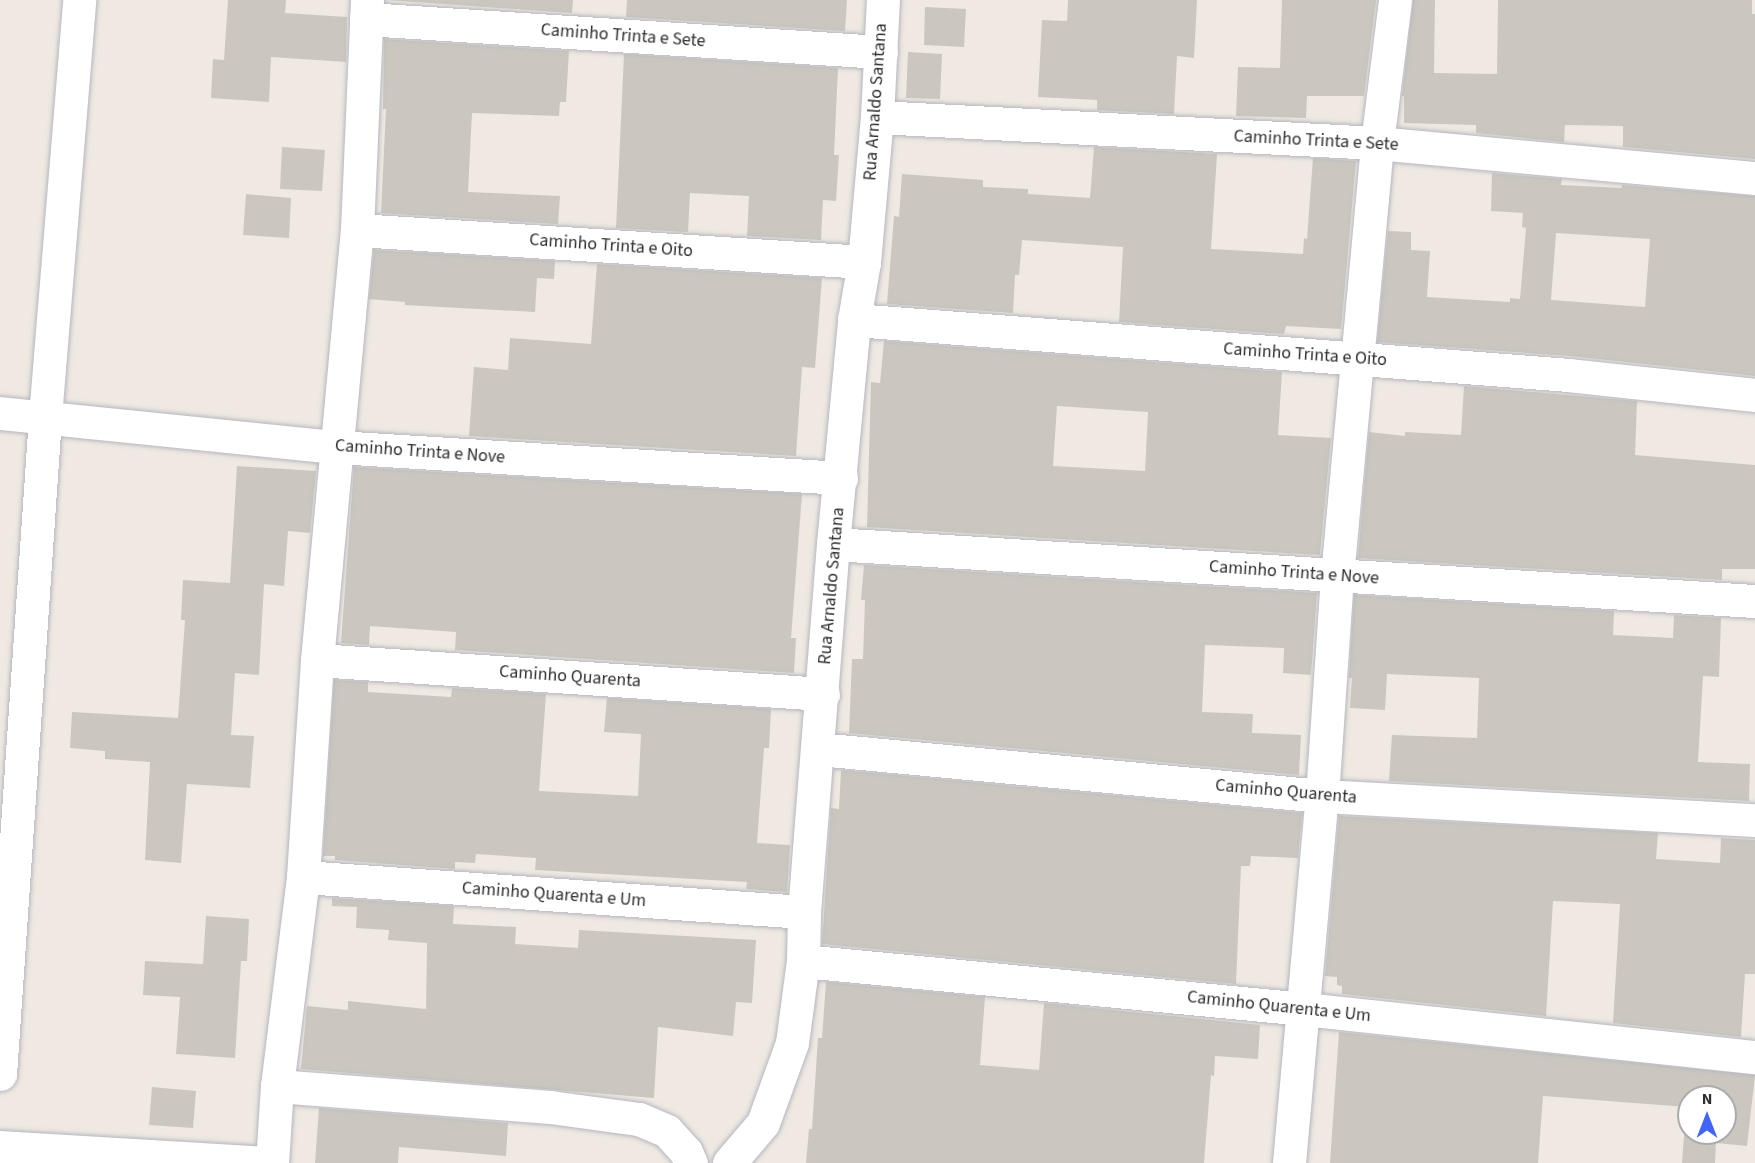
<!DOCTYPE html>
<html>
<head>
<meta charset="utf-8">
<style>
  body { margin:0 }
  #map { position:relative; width:1755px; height:1163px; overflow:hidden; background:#efe9e1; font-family:"Source Sans 3",sans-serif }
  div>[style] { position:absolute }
  .building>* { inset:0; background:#cbc7bf }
  .roads { filter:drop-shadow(0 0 2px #b4b7c1) drop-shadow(0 0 2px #b4b7c1) }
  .minor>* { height:33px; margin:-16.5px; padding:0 16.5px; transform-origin:16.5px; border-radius:16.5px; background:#fff }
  span { translate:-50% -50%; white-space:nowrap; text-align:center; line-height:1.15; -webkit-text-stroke:4.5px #fff; paint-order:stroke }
  .street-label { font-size:18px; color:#2e2e2e }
  .north { position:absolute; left:1677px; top:1085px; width:60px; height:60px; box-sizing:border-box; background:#fff; border:2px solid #ababab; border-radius:50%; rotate:0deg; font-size:16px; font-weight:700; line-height:24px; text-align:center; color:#2e2e2e }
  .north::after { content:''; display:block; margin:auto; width:21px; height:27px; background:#4264fb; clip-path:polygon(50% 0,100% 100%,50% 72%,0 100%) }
</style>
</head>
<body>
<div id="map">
  <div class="building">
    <div style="clip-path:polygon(228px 0,286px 0,285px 13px,347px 17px,346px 62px,271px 57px,269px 102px,211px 98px,213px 59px,224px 60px)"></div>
    <div style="clip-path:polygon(386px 0,573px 0,572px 13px)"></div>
    <div style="clip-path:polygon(627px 0,847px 0,845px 31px,626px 17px)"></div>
    <div style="clip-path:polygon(1068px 0,1197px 0,1194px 58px,1177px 56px,1174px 114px,1097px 110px,1097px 100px,1038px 97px,1042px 20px,1067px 21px)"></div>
    <div style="clip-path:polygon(1282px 0,1376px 0,1364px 96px,1307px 96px,1306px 118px,1236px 116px,1238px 67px,1280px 68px)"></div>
    <div style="clip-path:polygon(1413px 0,1435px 0,1434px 73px,1497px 74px,1498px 0,1752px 0,1752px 14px,1755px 14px,1755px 159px,1623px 147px,1623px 126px,1565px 125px,1564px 142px,1476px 133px,1476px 125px,1404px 123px,1404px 96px,1402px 96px)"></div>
    <div style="clip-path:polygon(925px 7px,966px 9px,964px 47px,924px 45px)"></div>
    <div style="clip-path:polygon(384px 39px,569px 51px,566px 102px,560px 102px,559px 116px,472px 113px,468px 192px,560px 196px,558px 224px,381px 213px,386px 109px,383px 109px)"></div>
    <div style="clip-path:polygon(908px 52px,942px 54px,940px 99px,906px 98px)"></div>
    <div style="clip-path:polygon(624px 54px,838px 68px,834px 155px,839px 155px,836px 201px,823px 200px,821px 240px,747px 236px,749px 196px,690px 193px,688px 232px,616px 228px)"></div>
    <div style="clip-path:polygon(282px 147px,325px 150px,322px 191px,280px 189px)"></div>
    <div style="clip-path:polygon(1094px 147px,1217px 154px,1211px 249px,1303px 254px,1304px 238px,1307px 239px,1313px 158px,1356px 161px,1341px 329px,1286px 326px,1284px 334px,1119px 322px,1123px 247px,1022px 240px,1019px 275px,1015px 275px,1013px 313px,887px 304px,894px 216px,899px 217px,902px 174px,983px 180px,983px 187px,1028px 189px,1028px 194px,1090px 198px)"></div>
    <div style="clip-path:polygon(evenodd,1492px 173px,1562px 179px,1561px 185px,1622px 188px,1622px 185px,1755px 196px,1755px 376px,1570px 356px,1377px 342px,1388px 231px,1411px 232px,1411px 250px,1430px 251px,1427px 297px,1510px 302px,1510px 298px,1520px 299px,1526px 228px,1522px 227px,1523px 213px,1491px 211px,1492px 173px,1556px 233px,1650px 239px,1645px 307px,1551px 300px,1556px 233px)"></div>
    <div style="clip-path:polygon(246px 194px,291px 198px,289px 238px,243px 235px)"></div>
    <div style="clip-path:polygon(374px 250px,555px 261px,554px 279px,537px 278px,535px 312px,405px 305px,405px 302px,369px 299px)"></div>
    <div style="clip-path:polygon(597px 264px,822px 278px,815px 368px,802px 367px,796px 456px,469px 436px,474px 367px,508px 370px,510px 338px,591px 344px)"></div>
    <div style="clip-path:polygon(evenodd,884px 341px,1282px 372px,1278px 435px,1331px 438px,1320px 555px,867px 527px,871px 382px,880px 383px,884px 341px,1057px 406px,1148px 412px,1145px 471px,1053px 466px,1057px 406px)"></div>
    <div style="clip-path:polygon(1464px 386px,1637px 401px,1635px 455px,1755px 465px,1755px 569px,1722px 569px,1722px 580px,1358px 558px,1369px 432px,1405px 436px,1405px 432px,1461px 435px)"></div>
    <div style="clip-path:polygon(237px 466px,316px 471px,310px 533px,288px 531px,284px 586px,264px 584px,259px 675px,235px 673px,231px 735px,254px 736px,250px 788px,187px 784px,181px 863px,145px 860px,150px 762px,105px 759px,105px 751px,70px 748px,72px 712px,178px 718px,185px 620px,181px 620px,183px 580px,230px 583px)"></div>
    <div style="clip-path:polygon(354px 467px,802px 494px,791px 638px,796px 638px,794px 673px,455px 650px,456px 632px,370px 626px,369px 645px,341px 643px)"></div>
    <div style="clip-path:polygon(864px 565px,1317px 593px,1311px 675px,1283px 673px,1284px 648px,1205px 645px,1202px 712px,1253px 714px,1252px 733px,1301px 735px,1299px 775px,849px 733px,852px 659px,863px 659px,865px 600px,861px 600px)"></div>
    <div style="clip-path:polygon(1354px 595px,1614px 611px,1613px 635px,1673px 638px,1674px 615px,1721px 618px,1719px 677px,1703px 676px,1698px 762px,1750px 764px,1749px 801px,1389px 781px,1392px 735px,1477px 738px,1479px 678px,1387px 674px,1385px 710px,1350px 708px,1352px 678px,1349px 678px)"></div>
    <div style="clip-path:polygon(334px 680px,368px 682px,368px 692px,451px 697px,452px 688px,546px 694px,539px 791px,638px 796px,641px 734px,604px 732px,607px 698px,771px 709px,769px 748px,764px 748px,757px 843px,790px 845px,787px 892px,746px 889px,747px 882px,535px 870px,536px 858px,476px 854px,475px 863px,455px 862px,455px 869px,335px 860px,335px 856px,323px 856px)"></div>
    <div style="clip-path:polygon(841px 770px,1302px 813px,1298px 858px,1251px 856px,1250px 866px,1241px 866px,1236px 984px,822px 944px,831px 808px,839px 809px)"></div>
    <div style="clip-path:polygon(1339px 816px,1658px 833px,1656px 859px,1720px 863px,1721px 838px,1755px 840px,1755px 974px,1745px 974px,1741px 1037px,1613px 1023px,1620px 904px,1553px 901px,1546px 1016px,1342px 994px,1342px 986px,1337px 985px,1337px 977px,1325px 976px)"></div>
    <div style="clip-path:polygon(332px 898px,454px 906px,453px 924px,516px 927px,515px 944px,578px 948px,579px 930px,756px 940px,752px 1003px,736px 1002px,733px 1036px,658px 1027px,654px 1098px,301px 1069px,307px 1006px,348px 1010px,348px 1001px,426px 1009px,427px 943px,388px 940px,389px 930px,356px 928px,357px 907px,332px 906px)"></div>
    <div style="clip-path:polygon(206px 916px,249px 919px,247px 961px,241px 961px,235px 1058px,176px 1054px,180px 997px,143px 995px,145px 961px,203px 964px)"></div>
    <div style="clip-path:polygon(826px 982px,985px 997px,980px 1065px,1039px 1070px,1044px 1003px,1260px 1025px,1258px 1059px,1215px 1056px,1214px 1076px,1211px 1075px,1204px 1163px,806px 1163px,809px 1129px,812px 1129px,818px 1038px,822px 1038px)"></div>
    <div style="clip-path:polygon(evenodd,1339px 1032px,1755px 1075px,1747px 1146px,1716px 1143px,1715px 1163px,1682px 1163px,1686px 1107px,1543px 1096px,1538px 1163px,1330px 1163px,1339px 1032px,1689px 1097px,1725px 1097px,1725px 1133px,1689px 1133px,1689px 1097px)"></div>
    <div style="clip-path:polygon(152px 1087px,196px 1091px,193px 1128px,149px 1125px)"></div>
    <div style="clip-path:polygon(319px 1108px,508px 1123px,506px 1156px,399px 1147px,398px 1163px,315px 1163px)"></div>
  </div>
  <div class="roads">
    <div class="minor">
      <div style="left:366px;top:19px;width:516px;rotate:3.67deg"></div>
      <div style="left:877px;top:117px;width:501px;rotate:2.98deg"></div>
      <div style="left:1377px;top:143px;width:380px;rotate:5.3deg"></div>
      <div style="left:357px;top:230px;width:508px;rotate:3.61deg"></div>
      <div style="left:854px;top:320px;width:716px;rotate:4.4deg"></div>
      <div style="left:1568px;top:375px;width:188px;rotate:6.1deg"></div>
      <div style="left:0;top:413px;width:338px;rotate:5.8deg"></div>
      <div style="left:336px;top:447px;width:506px;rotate:3.51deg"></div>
      <div style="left:833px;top:544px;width:924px;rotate:3.54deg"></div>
      <div style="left:317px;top:660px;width:507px;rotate:3.84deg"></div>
      <div style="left:818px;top:749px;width:506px;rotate:5.33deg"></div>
      <div style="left:1322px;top:796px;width:434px;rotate:3.2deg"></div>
      <div style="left:303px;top:877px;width:502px;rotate:4deg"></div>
      <div style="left:803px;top:961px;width:503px;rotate:5.47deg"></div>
      <div style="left:1304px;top:1009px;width:454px;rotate:6.1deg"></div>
      <div style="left:0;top:1074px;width:659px;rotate:-86.08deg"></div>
      <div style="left:45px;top:417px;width:418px;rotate:-85.3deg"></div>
      <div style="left:277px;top:1086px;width:274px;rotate:4.4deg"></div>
      <div style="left:550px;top:1107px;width:90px;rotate:7.7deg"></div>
      <div style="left:639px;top:1119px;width:30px;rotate:23deg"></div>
      <div style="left:667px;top:1131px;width:28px;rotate:48deg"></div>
      <div style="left:686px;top:1152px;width:12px;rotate:66deg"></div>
      <div style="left:0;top:1147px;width:272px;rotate:3.4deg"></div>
      <div style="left:272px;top:1163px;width:77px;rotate:-86.3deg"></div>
      <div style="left:277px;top:1086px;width:211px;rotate:-82.9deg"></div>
      <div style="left:303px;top:877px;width:217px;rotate:-86.3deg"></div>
      <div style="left:317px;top:660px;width:432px;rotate:-84.7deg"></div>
      <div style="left:357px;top:230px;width:230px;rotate:-87.5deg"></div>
      <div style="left:729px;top:1163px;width:52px;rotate:-49.6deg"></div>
      <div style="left:763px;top:1123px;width:85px;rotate:-70.1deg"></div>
      <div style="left:792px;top:1043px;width:83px;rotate:-82.4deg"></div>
      <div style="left:803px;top:961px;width:49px;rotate:-88.8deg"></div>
      <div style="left:804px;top:912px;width:369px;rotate:-85.5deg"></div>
      <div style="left:833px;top:544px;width:225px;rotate:-84.6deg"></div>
      <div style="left:854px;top:320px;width:59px;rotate:-80.2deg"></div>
      <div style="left:864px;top:262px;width:146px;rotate:-84.9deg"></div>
      <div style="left:877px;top:117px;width:117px;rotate:-87.1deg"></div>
      <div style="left:1289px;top:1163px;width:368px;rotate:-84.9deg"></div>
      <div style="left:1322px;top:796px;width:221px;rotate:-86.1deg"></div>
      <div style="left:1337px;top:576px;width:435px;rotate:-84.7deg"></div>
      <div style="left:1377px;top:143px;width:144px;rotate:-82.8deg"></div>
    </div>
  </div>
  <div class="street-label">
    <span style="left:623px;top:36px;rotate:4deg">Caminho Trinta e Sete</span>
    <span style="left:876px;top:102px;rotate:-86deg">Rua Arnaldo Santana</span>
    <span style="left:1316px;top:141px;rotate:3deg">Caminho Trinta e Sete</span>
    <span style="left:611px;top:246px;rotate:4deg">Caminho Trinta e Oito</span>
    <span style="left:1305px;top:355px;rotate:4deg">Caminho Trinta e Oito</span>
    <span style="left:420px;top:452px;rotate:4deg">Caminho Trinta e Nove</span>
    <span style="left:1294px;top:573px;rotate:4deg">Caminho Trinta e Nove</span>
    <span style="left:832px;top:586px;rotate:-85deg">Rua Arnaldo Santana</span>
    <span style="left:570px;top:677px;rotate:4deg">Caminho Quarenta</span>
    <span style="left:1286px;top:792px;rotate:5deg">Caminho Quarenta</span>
    <span style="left:554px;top:895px;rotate:4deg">Caminho Quarenta e Um</span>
    <span style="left:1279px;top:1007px;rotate:6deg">Caminho Quarenta e Um</span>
  </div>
  <div class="north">N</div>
</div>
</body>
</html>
